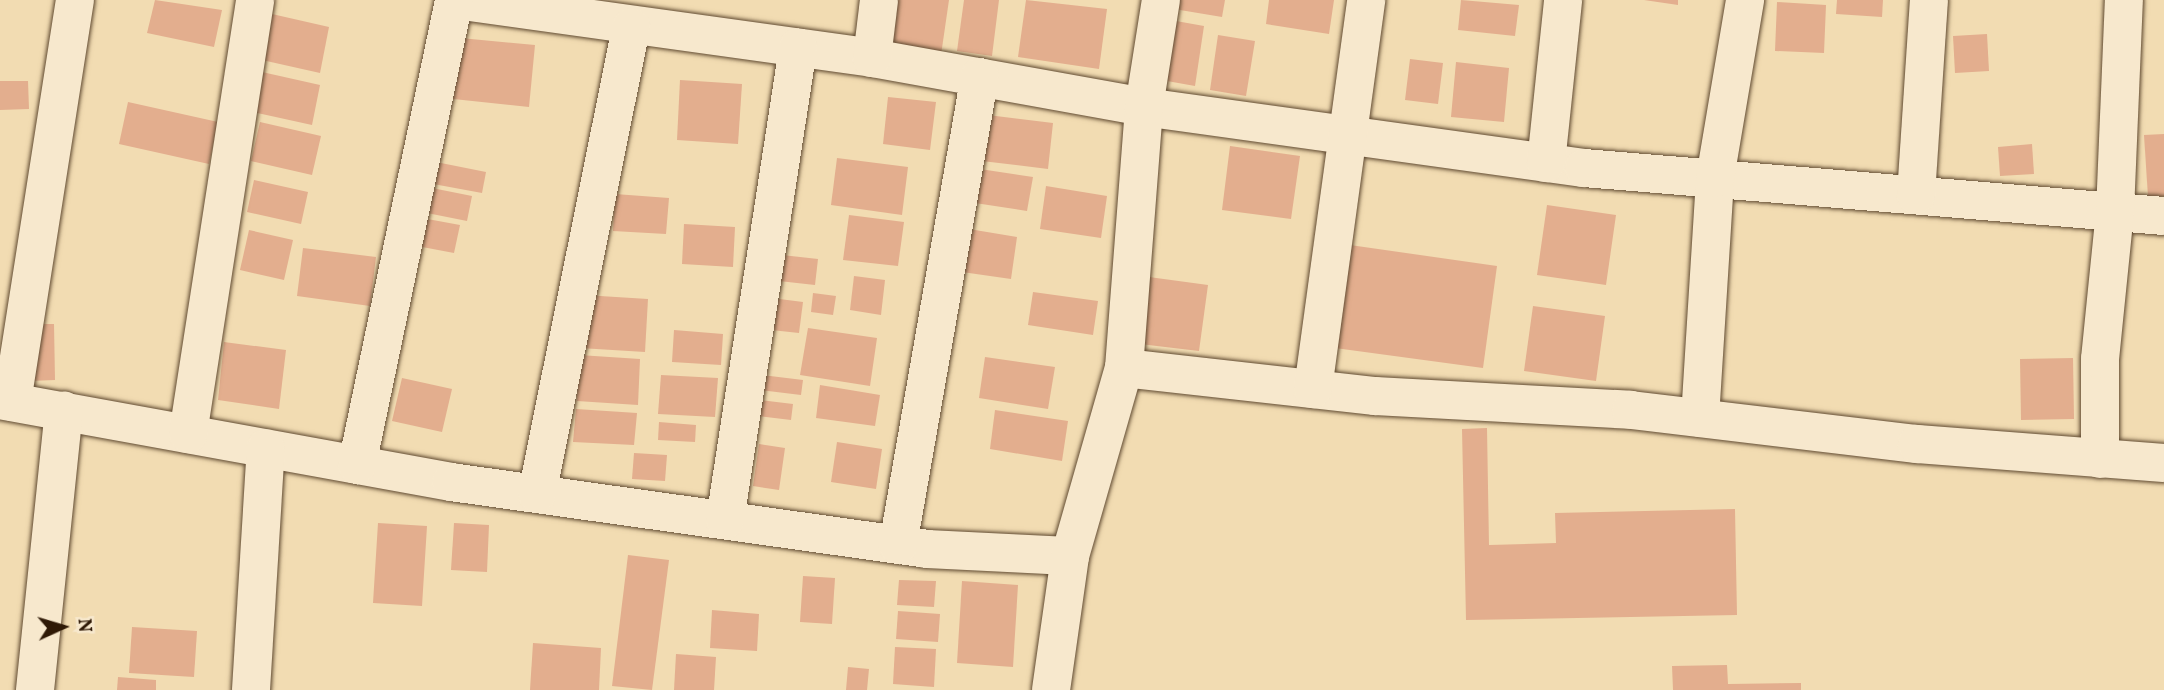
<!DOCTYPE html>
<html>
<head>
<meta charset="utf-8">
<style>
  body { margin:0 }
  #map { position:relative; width:2164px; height:690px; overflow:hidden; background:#f2dcb2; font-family:Vollkorn,serif }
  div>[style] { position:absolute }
  .building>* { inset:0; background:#e3ae8e }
  .roads { filter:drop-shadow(0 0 2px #604a31) drop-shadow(0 0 2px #604a31) }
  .minor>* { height:38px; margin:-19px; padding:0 19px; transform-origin:19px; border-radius:19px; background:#f7e8cd }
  span { translate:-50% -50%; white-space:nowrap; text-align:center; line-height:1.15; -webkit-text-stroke:7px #f7e8cd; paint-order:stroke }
  .north { position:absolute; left:28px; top:592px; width:70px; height:70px; -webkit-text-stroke:5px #f7e8cd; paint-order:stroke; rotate:86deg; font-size:19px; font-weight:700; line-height:28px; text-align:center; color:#2f1906 }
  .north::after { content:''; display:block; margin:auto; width:24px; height:32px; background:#2f1906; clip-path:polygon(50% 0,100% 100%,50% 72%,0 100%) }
</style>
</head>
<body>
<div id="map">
  <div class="building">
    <div style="clip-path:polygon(155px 0,222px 10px,214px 47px,147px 33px)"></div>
    <div style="clip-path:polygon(898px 0,949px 0,941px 55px,891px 48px)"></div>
    <div style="clip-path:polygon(964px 0,999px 0,992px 56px,957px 51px)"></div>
    <div style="clip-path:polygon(1026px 0,1107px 9px,1099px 69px,1018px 57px)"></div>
    <div style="clip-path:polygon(1175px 0,1225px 0,1222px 17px,1174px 9px)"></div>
    <div style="clip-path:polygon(1269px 0,1334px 0,1329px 34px,1266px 24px)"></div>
    <div style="clip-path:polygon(1461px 0,1519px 5px,1515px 36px,1458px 30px)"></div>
    <div style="clip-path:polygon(1644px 0,1678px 0,1678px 5px)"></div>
    <div style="clip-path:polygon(1837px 0,1883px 0,1882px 17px,1836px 14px)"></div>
    <div style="clip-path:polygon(1777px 2px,1826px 5px,1824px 53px,1775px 51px)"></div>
    <div style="clip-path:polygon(272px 14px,329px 27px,320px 73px,262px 60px)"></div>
    <div style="clip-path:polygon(1176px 21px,1204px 26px,1195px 86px,1167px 81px)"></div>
    <div style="clip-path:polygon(1987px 34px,1989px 71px,1955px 73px,1953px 36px)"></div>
    <div style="clip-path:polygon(1218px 35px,1255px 41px,1246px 96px,1210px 90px)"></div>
    <div style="clip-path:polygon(450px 37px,535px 45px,529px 107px,444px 98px)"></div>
    <div style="clip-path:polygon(1410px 59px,1443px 63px,1438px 104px,1405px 100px)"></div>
    <div style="clip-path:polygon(1456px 62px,1509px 68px,1504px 122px,1451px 117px)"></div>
    <div style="clip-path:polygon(262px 72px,320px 85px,312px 125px,253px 112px)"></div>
    <div style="clip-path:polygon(680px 80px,742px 84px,738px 144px,677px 140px)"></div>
    <div style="clip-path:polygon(0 81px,28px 81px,29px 109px,0 110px)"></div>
    <div style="clip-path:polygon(888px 97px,936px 102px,930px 150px,883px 144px)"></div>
    <div style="clip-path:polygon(128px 102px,218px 122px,209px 164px,119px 144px)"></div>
    <div style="clip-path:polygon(988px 115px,1053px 123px,1048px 169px,982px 161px)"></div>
    <div style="clip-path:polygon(260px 122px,321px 136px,312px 175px,251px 161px)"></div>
    <div style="clip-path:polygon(2164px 134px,2164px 196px,2148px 197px,2144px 135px)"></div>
    <div style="clip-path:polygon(2032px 144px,2034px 174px,2000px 176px,1998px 147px)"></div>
    <div style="clip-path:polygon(1230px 146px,1300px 156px,1291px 219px,1222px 210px)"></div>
    <div style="clip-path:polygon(837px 158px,908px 167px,902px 215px,831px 205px)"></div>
    <div style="clip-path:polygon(421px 159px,486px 172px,482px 193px,417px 181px)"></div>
    <div style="clip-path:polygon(980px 169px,1033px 177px,1027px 211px,975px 203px)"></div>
    <div style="clip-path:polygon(254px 180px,308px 192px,301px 224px,247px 212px)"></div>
    <div style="clip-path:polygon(417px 185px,472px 196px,467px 221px,412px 210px)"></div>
    <div style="clip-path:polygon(1046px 186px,1107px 196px,1101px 238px,1040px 229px)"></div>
    <div style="clip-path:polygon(615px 194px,669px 198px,666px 234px,613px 231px)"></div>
    <div style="clip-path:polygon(1547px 205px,1616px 215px,1606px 285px,1537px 275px)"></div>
    <div style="clip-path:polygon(849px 215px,904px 222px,898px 266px,843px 260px)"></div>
    <div style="clip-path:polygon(422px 218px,460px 225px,454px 253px,417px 246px)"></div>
    <div style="clip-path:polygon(684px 224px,735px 227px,733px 267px,682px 264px)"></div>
    <div style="clip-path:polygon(969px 229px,1017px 237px,1011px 279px,962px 272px)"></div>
    <div style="clip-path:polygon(249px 230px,293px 240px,284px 280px,240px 270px)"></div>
    <div style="clip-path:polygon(1350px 245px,1497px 266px,1483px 368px,1335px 348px)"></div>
    <div style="clip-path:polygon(303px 248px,376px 257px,370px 306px,297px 296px)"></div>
    <div style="clip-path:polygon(782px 255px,818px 259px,815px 285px,779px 281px)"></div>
    <div style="clip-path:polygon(854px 276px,885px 280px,881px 315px,850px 310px)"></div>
    <div style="clip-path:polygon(1149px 277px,1208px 285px,1199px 351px,1140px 344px)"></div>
    <div style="clip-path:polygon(1033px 292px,1098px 301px,1093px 335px,1028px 325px)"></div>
    <div style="clip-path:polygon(813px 293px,836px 296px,833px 315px,811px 312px)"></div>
    <div style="clip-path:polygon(584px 295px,648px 299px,645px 352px,580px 348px)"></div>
    <div style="clip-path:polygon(764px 297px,803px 302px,799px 333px,761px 329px)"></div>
    <div style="clip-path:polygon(1533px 306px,1605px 316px,1596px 381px,1524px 371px)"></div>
    <div style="clip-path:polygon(29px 324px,54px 324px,55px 380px,30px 381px)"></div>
    <div style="clip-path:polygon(808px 328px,877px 338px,870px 386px,800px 375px)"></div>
    <div style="clip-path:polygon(674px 330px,723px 334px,721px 365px,672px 362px)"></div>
    <div style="clip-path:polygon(224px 342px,286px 350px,279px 409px,218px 400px)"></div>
    <div style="clip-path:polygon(579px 355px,640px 359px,638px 405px,577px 401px)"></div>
    <div style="clip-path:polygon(985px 357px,1055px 367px,1048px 409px,979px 398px)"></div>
    <div style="clip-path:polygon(2073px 358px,2074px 419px,2021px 420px,2020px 359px)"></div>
    <div style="clip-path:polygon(661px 375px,718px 378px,715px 417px,658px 414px)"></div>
    <div style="clip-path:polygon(762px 375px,803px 380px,801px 395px,760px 390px)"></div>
    <div style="clip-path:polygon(402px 378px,452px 389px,442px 432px,392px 421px)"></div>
    <div style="clip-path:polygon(820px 385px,880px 395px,875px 426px,816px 418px)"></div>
    <div style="clip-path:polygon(761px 400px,793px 404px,791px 420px,759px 416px)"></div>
    <div style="clip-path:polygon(576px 409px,637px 413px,634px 445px,573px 442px)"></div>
    <div style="clip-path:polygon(995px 410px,1068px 421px,1062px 461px,990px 449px)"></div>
    <div style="clip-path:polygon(659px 422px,696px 425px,695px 442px,658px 440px)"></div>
    <div style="clip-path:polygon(1487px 428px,1489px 545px,1556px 543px,1555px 513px,1735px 509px,1737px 615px,1466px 620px,1462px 429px)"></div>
    <div style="clip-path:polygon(837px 442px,882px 449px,876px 489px,831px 482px)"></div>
    <div style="clip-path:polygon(759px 444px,785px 448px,779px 490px,753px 486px)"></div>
    <div style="clip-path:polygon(634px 453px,667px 455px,665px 481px,632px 479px)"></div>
    <div style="clip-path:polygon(378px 523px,427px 526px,422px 606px,373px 603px)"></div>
    <div style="clip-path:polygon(454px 523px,489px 525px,487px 572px,451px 570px)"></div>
    <div style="clip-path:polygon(628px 555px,669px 560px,652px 690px,612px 686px)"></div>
    <div style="clip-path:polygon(803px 576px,835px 578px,832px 624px,800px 622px)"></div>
    <div style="clip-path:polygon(899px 580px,936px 581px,934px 607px,897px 605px)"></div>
    <div style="clip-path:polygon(962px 581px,1018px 585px,1013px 667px,957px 663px)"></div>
    <div style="clip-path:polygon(712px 610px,759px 614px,757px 651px,710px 648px)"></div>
    <div style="clip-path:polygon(898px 611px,940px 614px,938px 642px,896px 639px)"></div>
    <div style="clip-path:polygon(132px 627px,197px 631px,194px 677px,129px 673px)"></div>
    <div style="clip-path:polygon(533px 643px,601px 648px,599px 690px,530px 690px)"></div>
    <div style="clip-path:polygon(895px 647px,936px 649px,934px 687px,893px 684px)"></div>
    <div style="clip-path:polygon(676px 654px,716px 657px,714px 690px,674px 690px)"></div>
    <div style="clip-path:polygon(1727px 665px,1728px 684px,1801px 683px,1801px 690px,1673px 690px,1672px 666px)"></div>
    <div style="clip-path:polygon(848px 667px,869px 669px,867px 690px,846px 690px)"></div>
    <div style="clip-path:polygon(118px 677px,156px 680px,156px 690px,117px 690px)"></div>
  </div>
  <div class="roads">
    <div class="minor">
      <div style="left:456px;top:0;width:420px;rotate:7.9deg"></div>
      <div style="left:872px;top:58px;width:276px;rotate:10.2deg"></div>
      <div style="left:1144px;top:107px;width:444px;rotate:7.9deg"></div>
      <div style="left:1584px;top:168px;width:582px;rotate:4.73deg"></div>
      <div style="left:872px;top:58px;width:58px;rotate:-83.1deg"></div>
      <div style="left:1546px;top:163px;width:164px;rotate:-84deg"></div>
      <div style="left:1916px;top:195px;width:195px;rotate:-86.2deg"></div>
      <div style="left:1124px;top:368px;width:253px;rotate:6.4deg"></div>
      <div style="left:1375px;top:396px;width:256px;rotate:3.1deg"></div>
      <div style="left:1631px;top:410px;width:288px;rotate:6.8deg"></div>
      <div style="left:1917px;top:444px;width:248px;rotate:4.4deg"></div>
      <div style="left:1313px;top:389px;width:393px;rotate:-82.2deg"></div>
      <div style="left:0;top:400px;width:458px;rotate:10.3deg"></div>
      <div style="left:451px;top:482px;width:480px;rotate:8deg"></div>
      <div style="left:926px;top:549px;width:144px;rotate:2.8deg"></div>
      <div style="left:12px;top:402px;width:407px;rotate:-81.1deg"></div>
      <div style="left:1700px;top:418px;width:240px;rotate:-86.4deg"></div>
      <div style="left:1715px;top:178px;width:181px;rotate:-80.4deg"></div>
      <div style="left:188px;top:434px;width:439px;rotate:-81.2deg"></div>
      <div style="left:2100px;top:459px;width:100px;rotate:-90deg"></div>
      <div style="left:2100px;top:359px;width:148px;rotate:-84.2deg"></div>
      <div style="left:2115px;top:212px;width:212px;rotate:-87.6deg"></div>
      <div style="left:357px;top:465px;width:475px;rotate:-78.2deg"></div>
      <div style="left:537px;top:494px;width:476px;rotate:-78.6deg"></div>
      <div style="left:725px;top:520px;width:478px;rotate:-81.2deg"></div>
      <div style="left:898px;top:545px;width:475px;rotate:-80.1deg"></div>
      <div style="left:35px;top:690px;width:281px;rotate:-84.1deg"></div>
      <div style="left:251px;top:690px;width:242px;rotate:-86.5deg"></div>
      <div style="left:1051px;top:690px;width:135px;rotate:-81.9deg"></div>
      <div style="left:1070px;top:556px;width:196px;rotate:-74deg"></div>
      <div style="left:1124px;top:368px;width:262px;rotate:-85.6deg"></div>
      <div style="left:1144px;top:107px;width:108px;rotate:-81deg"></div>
    </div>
  </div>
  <div class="north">N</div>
</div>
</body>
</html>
